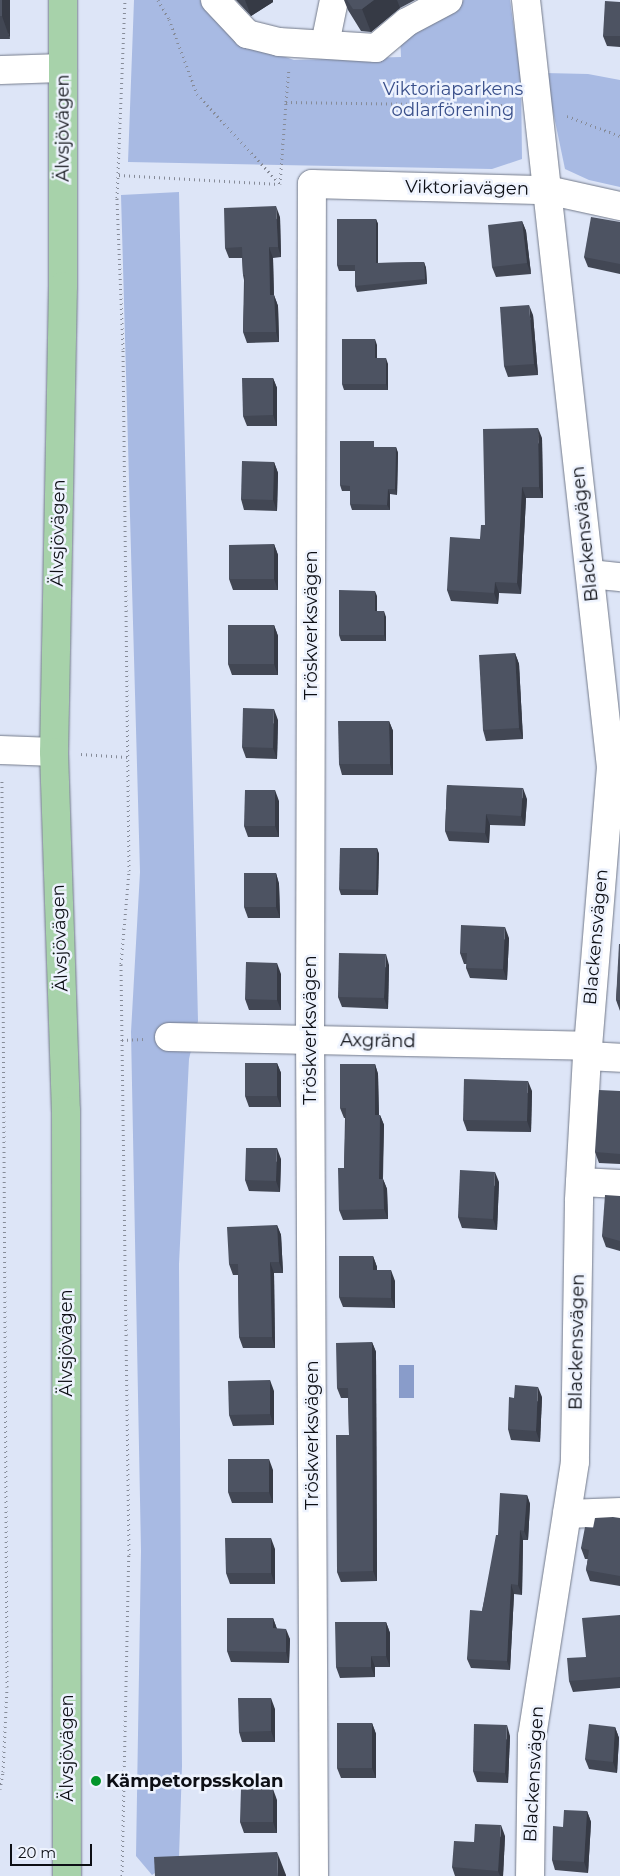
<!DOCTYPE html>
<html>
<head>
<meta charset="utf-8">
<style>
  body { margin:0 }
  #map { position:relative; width:620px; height:1876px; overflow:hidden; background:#dde5f7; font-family:Montserrat,sans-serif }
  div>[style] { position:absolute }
  .green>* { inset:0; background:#a8bae3 }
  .water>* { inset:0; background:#899cca }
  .path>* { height:3px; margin-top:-1.5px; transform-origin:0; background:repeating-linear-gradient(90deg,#868b98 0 1px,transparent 0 5px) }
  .roads { filter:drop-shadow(0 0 1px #737a8a) drop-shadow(0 0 1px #737a8a) }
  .minor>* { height:28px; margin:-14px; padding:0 14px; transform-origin:14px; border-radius:14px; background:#fff }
  .major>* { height:28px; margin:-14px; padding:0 14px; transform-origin:14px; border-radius:14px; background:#a7d2aa }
  .wall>* { inset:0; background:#424754 }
  .shaded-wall>* { inset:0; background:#363a45 }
  .building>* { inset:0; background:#4d5362 }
  .dots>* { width:14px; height:14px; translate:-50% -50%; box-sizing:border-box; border:2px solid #eef3fe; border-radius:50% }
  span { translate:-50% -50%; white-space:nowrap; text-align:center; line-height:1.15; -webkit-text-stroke:5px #eef3fe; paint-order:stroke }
  .park-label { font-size:18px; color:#3a508b }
  .street-label { font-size:18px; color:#0d0f15 }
  .poi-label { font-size:18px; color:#0d0f15; font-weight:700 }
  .left { translate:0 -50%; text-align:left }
  .scale { position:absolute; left:10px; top:1844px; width:82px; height:22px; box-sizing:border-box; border:2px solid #0d0f15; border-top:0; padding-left:6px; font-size:15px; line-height:18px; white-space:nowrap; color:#0d0f15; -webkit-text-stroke:4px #eef3fe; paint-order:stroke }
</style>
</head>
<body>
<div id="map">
  <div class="green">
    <div style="clip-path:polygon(134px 0,200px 0,211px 16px,239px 41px,294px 60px,401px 57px,400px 31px,464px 0,510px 0,521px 79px,522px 159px,492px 169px,128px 162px)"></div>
    <div style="clip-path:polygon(545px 73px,588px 74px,620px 80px,620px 187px,589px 180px,565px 169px)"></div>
    <div style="clip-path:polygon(179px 192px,198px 1021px,189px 1059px,179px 1264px,182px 1766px,179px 1857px,152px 1875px,136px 1856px,141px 1551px,131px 1032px,140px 872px,121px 195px)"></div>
  </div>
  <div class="water">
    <div style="clip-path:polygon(399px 1365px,414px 1365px,414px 1398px,399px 1398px)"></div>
  </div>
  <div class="path">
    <div style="left:158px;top:0;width:22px;rotate:60deg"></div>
    <div style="left:169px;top:19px;width:80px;rotate:69.5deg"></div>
    <div style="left:197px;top:94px;width:122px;rotate:47.3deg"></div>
    <div style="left:286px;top:102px;width:32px;rotate:-85deg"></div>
    <div style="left:567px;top:116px;width:57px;rotate:20.7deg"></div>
    <div style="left:119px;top:175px;width:160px;rotate:3.2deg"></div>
    <div style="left:280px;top:184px;width:82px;rotate:-85.8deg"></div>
    <div style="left:286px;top:102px;width:224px;rotate:0.8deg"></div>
    <div style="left:81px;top:754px;width:46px;rotate:3.7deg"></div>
    <div style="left:122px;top:1040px;width:21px;rotate:-3deg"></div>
    <div style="left:0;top:1789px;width:17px;rotate:-80deg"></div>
    <div style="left:3px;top:1772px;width:85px;rotate:-87.3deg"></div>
    <div style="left:7px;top:1687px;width:909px;rotate:-90.32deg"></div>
    <div style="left:122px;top:1876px;width:321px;rotate:-88.8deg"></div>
    <div style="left:129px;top:1555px;width:591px;rotate:-90.78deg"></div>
    <div style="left:121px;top:964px;width:93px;rotate:-85.1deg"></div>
    <div style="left:129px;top:871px;width:522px;rotate:-90.66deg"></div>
    <div style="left:123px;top:349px;width:151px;rotate:-92.3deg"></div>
    <div style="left:117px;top:198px;width:198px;rotate:-87.7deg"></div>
  </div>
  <div class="roads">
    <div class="minor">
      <div style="left:215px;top:0;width:47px;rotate:46.7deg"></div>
      <div style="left:247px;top:34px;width:33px;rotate:14deg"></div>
      <div style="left:279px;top:42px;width:97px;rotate:3.5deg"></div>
      <div style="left:376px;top:48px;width:40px;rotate:-40deg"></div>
      <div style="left:407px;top:22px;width:47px;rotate:-28.2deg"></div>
      <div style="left:526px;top:0;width:772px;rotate:83.68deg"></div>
      <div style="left:611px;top:767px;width:290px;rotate:94.7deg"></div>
      <div style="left:587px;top:1056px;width:145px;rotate:93.2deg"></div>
      <div style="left:579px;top:1201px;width:261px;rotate:90.9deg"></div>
      <div style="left:575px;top:1462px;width:277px;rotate:98.9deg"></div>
      <div style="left:532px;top:1736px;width:140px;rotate:90.8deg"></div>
      <div style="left:325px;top:44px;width:45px;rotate:-78.4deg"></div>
      <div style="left:0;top:70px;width:63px;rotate:-1.8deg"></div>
      <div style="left:590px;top:574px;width:30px;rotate:6deg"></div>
      <div style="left:0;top:750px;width:54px;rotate:2.1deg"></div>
      <div style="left:169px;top:1037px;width:418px;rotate:1.2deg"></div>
      <div style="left:587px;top:1056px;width:33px;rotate:3deg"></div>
      <div style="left:580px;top:1182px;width:40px;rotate:2.9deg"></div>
      <div style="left:567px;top:1514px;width:53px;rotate:-2.2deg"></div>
      <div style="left:314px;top:1876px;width:837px;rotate:-90.27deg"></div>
      <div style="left:310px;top:1039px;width:855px;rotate:-89.87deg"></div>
      <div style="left:312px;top:184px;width:235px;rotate:1.5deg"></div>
      <div style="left:547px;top:190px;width:75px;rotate:12.4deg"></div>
    </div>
    <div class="major">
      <div style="left:63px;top:0;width:286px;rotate:90deg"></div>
      <div style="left:63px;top:286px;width:466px;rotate:91.1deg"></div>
      <div style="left:54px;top:752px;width:359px;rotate:88.1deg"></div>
      <div style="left:66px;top:1111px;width:765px;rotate:89.93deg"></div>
    </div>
  </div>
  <div class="wall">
    <div style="clip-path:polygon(0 0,10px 39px,0 39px)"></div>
    <div style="clip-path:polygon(236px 0,273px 0,273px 2px,251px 16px)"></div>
    <div style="clip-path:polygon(344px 0,415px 0,400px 8px,371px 32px,361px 31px,348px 10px)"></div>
    <div style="clip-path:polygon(620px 2px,620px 47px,607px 46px,603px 36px)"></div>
    <div style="clip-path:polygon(280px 217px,281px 257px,273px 258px,274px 295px,278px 306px,279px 342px,247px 343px,243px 332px,244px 280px,243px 275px,242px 258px,229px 258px,225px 248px)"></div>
    <div style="clip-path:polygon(376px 219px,378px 224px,378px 263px,424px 262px,426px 268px,427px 284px,357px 292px,355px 286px,355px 271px,339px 271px,337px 265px)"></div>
    <div style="clip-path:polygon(522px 221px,526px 231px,531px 274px,496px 277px,492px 267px)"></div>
    <div style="clip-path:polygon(620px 222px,620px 274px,588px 267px,584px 257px)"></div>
    <div style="clip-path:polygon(533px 315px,538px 375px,508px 377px,504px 366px)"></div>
    <div style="clip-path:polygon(377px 345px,377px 358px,388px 364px,388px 390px,344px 390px,342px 384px)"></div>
    <div style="clip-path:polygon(273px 378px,277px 388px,277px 426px,247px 426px,243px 416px)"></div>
    <div style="clip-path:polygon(542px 438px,543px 498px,526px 498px,521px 594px,499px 593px,498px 604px,451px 601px,447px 590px,480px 539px,485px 525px)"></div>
    <div style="clip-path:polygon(376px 447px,396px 447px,398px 453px,397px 495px,390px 494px,390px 510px,352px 510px,350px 504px,350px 491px,342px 491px,340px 485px)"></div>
    <div style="clip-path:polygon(274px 462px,278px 473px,277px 511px,244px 510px,241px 499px)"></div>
    <div style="clip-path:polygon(274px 544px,278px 555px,278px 590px,233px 590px,229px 579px)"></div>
    <div style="clip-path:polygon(377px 596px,377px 611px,386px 617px,386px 641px,341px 641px,339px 635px)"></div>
    <div style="clip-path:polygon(274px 625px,278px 636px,278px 675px,232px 675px,228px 664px)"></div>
    <div style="clip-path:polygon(515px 653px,519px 664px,523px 739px,486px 741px,483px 730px)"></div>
    <div style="clip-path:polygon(278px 720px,277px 759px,246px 758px,242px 747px)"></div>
    <div style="clip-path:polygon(389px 721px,393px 731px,393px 775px,342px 775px,339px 764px)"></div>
    <div style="clip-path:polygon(447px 785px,527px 799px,525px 826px,490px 825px,489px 843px,449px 841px,445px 831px)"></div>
    <div style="clip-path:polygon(279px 801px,279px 837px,248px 837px,244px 826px)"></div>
    <div style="clip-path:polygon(377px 848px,379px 854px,378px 895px,341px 895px,339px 889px)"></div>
    <div style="clip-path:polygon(276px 873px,279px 884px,280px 918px,248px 918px,244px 907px)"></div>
    <div style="clip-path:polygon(509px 938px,507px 980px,470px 978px,466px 968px,467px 964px,464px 964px,460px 953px)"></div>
    <div style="clip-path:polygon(620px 944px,620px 1011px,616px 1000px)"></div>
    <div style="clip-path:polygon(389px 965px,388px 1009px,342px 1007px,338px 997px)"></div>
    <div style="clip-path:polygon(281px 974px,281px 1010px,249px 1010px,245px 999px)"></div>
    <div style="clip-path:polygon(277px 1063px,281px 1073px,281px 1107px,249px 1107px,245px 1096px)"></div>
    <div style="clip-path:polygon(375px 1064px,378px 1074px,379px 1115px,380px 1115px,384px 1125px,383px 1179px,387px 1189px,388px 1219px,343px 1220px,339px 1210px,344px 1168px,345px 1118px,344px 1118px,340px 1108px)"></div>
    <div style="clip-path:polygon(532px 1091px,531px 1132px,467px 1131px,463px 1120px)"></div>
    <div style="clip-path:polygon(620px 1091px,620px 1164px,599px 1163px,595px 1152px)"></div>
    <div style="clip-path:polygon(281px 1159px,280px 1192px,249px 1191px,245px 1180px)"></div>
    <div style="clip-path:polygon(499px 1182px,497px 1230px,462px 1228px,458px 1217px)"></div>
    <div style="clip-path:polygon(620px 1196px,620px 1251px,606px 1247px,602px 1236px)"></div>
    <div style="clip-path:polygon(277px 1225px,281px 1235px,283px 1273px,274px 1273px,275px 1348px,243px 1348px,239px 1337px,238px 1275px,233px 1275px,229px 1264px)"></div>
    <div style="clip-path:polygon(373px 1256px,377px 1267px,377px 1270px,395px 1281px,395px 1308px,343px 1307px,339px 1297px)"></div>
    <div style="clip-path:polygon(372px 1342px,376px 1352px,377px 1581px,341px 1582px,337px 1572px,349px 1435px,348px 1398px,341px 1398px,337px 1388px)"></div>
    <div style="clip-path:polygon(274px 1391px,274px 1425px,233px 1426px,229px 1415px)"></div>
    <div style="clip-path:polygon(542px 1397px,540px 1442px,511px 1440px,508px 1429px)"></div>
    <div style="clip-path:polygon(273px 1470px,273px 1503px,232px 1503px,228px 1492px)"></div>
    <div style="clip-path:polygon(527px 1495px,530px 1504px,528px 1540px,523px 1540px,522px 1595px,514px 1594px,510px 1670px,471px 1668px,467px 1659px,482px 1611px,498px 1535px)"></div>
    <div style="clip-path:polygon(620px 1518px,620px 1586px,590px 1581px,586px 1570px,588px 1559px,585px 1559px,581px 1548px,593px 1528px)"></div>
    <div style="clip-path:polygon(275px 1549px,275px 1584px,230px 1584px,226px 1573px)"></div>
    <div style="clip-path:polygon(620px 1615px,620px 1688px,573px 1692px,569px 1681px)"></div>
    <div style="clip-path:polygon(273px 1618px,277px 1629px,290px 1639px,289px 1663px,231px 1662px,227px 1651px)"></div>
    <div style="clip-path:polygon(386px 1622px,390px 1633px,390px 1667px,375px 1667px,375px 1677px,340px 1678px,336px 1667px)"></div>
    <div style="clip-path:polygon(275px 1709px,275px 1742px,242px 1742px,239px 1732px)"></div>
    <div style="clip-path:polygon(372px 1723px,376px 1734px,376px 1778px,341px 1778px,337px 1768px)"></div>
    <div style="clip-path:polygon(615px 1727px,619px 1738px,617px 1773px,589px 1769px,585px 1759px)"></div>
    <div style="clip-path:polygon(510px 1736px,508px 1783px,477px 1782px,473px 1771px)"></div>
    <div style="clip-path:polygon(277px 1800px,277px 1833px,244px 1833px,240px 1822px)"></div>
    <div style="clip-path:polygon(587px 1811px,591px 1822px,588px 1873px,555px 1870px,552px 1860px,563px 1827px)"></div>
    <div style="clip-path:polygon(505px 1836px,503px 1876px,455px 1876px,452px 1867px,474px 1842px)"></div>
  </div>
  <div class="shaded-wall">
    <div style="clip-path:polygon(2px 0,10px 0,10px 39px,2px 16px)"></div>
    <div style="clip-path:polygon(245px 0,273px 0,273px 2px,251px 16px)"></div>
    <div style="clip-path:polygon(374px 0,397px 0,400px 8px,371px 32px,362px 9px)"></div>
    <div style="clip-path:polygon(276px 206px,280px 217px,281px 257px,278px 247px)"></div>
    <div style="clip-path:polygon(376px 219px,378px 224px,378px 269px,376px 263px)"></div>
    <div style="clip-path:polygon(522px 221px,526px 231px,531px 274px,527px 263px)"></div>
    <div style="clip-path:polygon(269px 247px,273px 258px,274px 306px,270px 295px)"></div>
    <div style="clip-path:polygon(424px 262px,426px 268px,427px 284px,425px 279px)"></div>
    <div style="clip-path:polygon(274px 295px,278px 306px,279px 342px,276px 332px)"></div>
    <div style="clip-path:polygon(529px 305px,533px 315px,538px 375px,534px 364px)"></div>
    <div style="clip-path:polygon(375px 339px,377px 345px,377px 364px,375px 358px)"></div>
    <div style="clip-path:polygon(386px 358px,388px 364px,388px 390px,386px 384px)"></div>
    <div style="clip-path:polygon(273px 378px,277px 388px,277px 426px,273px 415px)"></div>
    <div style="clip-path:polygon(538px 428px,542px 438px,543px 498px,539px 487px)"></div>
    <div style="clip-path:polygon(396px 447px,398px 453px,397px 495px,395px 489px)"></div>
    <div style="clip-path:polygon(274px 462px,278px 473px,277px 511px,273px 500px)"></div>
    <div style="clip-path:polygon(522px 487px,526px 498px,521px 594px,517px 583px)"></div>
    <div style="clip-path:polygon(388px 489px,390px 494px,390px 510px,387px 505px)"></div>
    <div style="clip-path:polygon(274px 544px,278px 555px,278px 590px,274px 579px)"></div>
    <div style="clip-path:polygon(495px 582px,499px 593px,498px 604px,494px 593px)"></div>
    <div style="clip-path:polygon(375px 591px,377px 596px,377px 616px,375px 611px)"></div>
    <div style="clip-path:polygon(384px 611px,386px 617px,386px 641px,384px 635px)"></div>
    <div style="clip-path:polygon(274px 625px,278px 636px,278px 675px,274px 664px)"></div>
    <div style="clip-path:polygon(515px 653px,519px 664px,523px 739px,519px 728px)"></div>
    <div style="clip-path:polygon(274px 709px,278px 720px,277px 759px,273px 748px)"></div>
    <div style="clip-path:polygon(389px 721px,393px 731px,393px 775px,390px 764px)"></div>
    <div style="clip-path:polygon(523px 788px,527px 799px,525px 826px,521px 816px)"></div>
    <div style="clip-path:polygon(275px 790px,279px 801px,279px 837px,275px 826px)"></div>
    <div style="clip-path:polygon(486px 814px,490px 825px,489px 843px,485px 833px)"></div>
    <div style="clip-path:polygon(377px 848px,379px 854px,378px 895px,376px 890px)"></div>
    <div style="clip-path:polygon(276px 873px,279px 884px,280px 918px,276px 907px)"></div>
    <div style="clip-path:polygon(505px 927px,509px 938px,507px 980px,503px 969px)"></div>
    <div style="clip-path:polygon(386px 954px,389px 965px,388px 1009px,384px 998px)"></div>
    <div style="clip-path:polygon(277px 963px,281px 974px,281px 1010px,277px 1000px)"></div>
    <div style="clip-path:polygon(277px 1063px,281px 1073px,281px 1107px,277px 1096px)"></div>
    <div style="clip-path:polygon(375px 1064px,378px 1074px,379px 1125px,375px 1115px)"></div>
    <div style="clip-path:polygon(528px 1081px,532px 1091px,531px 1132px,527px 1121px)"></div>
    <div style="clip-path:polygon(380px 1115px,384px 1125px,382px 1189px,379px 1179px)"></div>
    <div style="clip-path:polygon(277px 1148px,281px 1159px,280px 1192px,276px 1181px)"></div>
    <div style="clip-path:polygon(495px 1172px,499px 1182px,497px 1230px,493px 1219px)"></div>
    <div style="clip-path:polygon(383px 1179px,387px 1189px,388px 1219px,384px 1209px)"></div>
    <div style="clip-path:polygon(277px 1225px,281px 1235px,283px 1273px,279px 1262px)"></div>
    <div style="clip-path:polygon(373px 1256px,377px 1267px,377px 1281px,373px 1270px)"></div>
    <div style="clip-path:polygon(270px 1262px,274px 1273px,275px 1348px,272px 1337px)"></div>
    <div style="clip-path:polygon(391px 1270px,395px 1281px,395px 1308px,391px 1298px)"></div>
    <div style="clip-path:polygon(372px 1342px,376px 1352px,377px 1581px,373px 1571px)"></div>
    <div style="clip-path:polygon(270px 1380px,274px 1391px,274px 1425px,270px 1414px)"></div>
    <div style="clip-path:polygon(538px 1387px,542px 1397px,540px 1442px,536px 1431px)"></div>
    <div style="clip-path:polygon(269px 1459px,273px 1470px,273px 1503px,269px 1492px)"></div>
    <div style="clip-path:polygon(527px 1495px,530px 1504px,528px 1540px,524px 1531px)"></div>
    <div style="clip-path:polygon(520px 1530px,523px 1540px,522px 1595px,518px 1585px)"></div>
    <div style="clip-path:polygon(271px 1538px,275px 1549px,275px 1584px,271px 1573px)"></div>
    <div style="clip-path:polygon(511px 1584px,514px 1594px,510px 1670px,507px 1661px)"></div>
    <div style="clip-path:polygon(273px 1618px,277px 1629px,273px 1628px)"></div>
    <div style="clip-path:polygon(386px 1622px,390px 1633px,390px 1667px,386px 1656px)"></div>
    <div style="clip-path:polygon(286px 1629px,290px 1639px,289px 1663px,286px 1652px)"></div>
    <div style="clip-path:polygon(371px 1656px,375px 1667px,375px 1677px,371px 1667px)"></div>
    <div style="clip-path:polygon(271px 1698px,275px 1709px,275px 1742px,271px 1731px)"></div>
    <div style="clip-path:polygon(372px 1723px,376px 1734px,376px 1778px,372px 1768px)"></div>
    <div style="clip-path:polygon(507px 1725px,510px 1736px,508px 1783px,505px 1773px)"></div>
    <div style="clip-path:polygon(615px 1727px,619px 1738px,617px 1773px,613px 1762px)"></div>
    <div style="clip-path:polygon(273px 1789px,277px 1800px,277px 1833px,273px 1822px)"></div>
    <div style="clip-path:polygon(587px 1811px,591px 1822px,588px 1873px,584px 1862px)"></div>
    <div style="clip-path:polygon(501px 1825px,505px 1836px,503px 1876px,500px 1876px,498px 1871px)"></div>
    <div style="clip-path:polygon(277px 1852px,286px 1875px,286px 1876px,278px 1876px)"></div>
  </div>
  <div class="building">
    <div style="clip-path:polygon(0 0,2px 0,2px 16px,0 16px)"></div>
    <div style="clip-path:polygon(347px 0,374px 0,362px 9px,353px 9px)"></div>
    <div style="clip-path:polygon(605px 1px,620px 2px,620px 36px,603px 36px)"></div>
    <div style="clip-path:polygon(276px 206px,278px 247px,269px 247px,270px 295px,274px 295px,276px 332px,243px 332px,245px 275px,243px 275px,242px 247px,225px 248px,224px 208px)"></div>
    <div style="clip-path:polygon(591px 217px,620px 222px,620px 264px,584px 257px)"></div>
    <div style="clip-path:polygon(337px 219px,376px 219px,376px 263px,424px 262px,425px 279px,355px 286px,355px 265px,337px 265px)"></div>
    <div style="clip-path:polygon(522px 221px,527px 263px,492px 267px,488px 225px)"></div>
    <div style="clip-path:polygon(529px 305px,534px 364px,504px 366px,500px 307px)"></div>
    <div style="clip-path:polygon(342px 339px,375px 339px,375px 358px,386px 358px,386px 384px,342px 384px)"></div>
    <div style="clip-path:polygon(242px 378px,273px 378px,273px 415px,243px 416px)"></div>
    <div style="clip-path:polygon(538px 428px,539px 487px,522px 487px,517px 583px,495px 582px,494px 593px,447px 590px,450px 537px,480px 539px,481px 525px,485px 525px,483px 429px)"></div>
    <div style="clip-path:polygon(340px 441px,374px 441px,374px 447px,396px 447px,395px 489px,388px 489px,387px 505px,350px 504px,350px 486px,340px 485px)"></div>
    <div style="clip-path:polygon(242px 461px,274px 462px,273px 500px,241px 499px)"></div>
    <div style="clip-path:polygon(274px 544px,274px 579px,229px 579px,229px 545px)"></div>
    <div style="clip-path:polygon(339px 590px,375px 591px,375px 611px,384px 611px,384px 635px,339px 635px)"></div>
    <div style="clip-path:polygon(228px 625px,274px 625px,274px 664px,228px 664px)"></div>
    <div style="clip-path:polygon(515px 653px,519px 728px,483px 730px,479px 655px)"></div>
    <div style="clip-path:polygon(243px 708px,274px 709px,273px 748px,242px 747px)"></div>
    <div style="clip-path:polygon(338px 721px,389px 721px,390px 764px,339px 764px)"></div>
    <div style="clip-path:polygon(447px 785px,523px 788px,521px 816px,486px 814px,485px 833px,445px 831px)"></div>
    <div style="clip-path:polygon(245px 790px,275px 790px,275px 826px,244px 826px)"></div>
    <div style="clip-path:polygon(340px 848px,377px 848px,376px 890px,339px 889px)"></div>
    <div style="clip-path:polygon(244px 873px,276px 873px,276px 907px,244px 907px)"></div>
    <div style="clip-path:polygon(461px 925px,505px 927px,503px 969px,466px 968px,467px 953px,460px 953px)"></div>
    <div style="clip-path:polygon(619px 944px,620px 944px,620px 1000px,616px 1000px)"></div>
    <div style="clip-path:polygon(339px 953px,386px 954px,384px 998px,338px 997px)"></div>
    <div style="clip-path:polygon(246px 962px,277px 963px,277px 1000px,245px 999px)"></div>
    <div style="clip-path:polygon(245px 1063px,277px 1063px,277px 1096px,245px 1096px)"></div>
    <div style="clip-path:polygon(340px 1064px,375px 1064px,375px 1115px,380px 1115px,379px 1179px,383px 1179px,384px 1209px,339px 1210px,338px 1168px,344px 1168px,346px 1108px,340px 1108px)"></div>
    <div style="clip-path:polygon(464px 1079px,528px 1081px,527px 1121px,463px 1120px)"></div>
    <div style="clip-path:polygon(599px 1090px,620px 1091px,620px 1154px,595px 1152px)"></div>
    <div style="clip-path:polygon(246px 1148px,277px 1148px,276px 1181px,245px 1180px)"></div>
    <div style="clip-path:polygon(460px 1170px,495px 1172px,493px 1219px,458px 1217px)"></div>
    <div style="clip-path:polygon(605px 1195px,620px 1196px,620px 1241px,602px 1236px)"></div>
    <div style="clip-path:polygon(277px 1225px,279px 1262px,270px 1262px,272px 1337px,239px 1337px,238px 1264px,229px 1264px,227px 1227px)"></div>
    <div style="clip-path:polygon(339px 1256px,373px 1256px,373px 1270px,391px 1270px,391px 1298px,339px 1297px)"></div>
    <div style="clip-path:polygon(372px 1342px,373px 1571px,337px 1572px,336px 1435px,349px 1435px,348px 1388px,337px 1388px,336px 1343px)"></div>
    <div style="clip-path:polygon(270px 1380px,270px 1414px,229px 1415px,228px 1381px)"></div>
    <div style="clip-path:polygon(515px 1385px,538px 1387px,536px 1431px,508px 1429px,509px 1397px,514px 1398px)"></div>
    <div style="clip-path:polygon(228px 1459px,269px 1459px,269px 1492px,228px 1492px)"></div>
    <div style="clip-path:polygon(500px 1493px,527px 1495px,524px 1531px,520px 1530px,518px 1585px,511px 1584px,507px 1661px,467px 1659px,470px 1610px,482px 1611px,496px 1535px,498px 1535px)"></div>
    <div style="clip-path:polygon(613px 1517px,620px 1518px,620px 1576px,586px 1570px,589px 1550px,581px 1548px,585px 1527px,593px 1528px,595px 1518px)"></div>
    <div style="clip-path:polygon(225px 1538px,271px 1538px,271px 1573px,226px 1573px)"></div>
    <div style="clip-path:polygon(620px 1615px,620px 1677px,569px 1681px,567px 1658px,586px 1657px,582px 1618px)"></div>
    <div style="clip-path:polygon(227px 1618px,273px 1618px,273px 1628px,286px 1629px,286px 1652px,227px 1651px)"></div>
    <div style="clip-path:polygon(335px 1622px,386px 1622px,386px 1656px,371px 1656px,371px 1667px,336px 1667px)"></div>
    <div style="clip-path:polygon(238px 1698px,271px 1698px,271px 1731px,239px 1732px)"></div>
    <div style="clip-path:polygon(337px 1723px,372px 1723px,372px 1768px,337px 1768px)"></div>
    <div style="clip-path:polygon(474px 1724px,507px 1725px,505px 1773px,473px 1771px)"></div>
    <div style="clip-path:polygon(589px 1724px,615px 1727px,613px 1762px,585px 1759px)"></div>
    <div style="clip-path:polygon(241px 1788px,273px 1789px,273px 1822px,240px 1822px)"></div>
    <div style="clip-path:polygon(564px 1810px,587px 1811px,584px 1862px,552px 1860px,553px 1826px,563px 1827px)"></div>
    <div style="clip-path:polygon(475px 1824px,501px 1825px,498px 1871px,452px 1867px,454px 1841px,474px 1842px)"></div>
    <div style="clip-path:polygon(277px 1852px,278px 1876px,155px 1876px,154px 1857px)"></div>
  </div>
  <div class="dots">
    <div style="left:96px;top:1781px;background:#02952b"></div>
  </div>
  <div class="park-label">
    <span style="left:453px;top:100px">Viktoriaparkens<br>odlarförening</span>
  </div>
  <div class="street-label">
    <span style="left:63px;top:128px;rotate:-90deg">Älvsjövägen</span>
    <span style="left:467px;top:188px;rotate:1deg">Viktoriavägen</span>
    <span style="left:58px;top:533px;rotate:-89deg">Älvsjövägen</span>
    <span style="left:585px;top:534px;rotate:-96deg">Blackensvägen</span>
    <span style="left:311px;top:625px;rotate:-90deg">Tröskverksvägen</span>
    <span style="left:596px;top:937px;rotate:-85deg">Blackensvägen</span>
    <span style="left:60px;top:938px;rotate:-92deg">Älvsjövägen</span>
    <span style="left:310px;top:1030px;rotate:-90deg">Tröskverksvägen</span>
    <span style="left:378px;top:1041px;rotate:1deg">Axgränd</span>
    <span style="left:577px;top:1342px;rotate:-89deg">Blackensvägen</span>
    <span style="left:66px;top:1343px;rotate:-90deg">Älvsjövägen</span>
    <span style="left:312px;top:1435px;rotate:-90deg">Tröskverksvägen</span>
    <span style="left:67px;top:1748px;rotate:-90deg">Älvsjövägen</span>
    <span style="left:534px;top:1774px;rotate:-87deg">Blackensvägen</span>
  </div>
  <div class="poi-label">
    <span class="left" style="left:106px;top:1781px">Kämpetorpsskolan</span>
  </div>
  <div class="scale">20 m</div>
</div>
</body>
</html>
